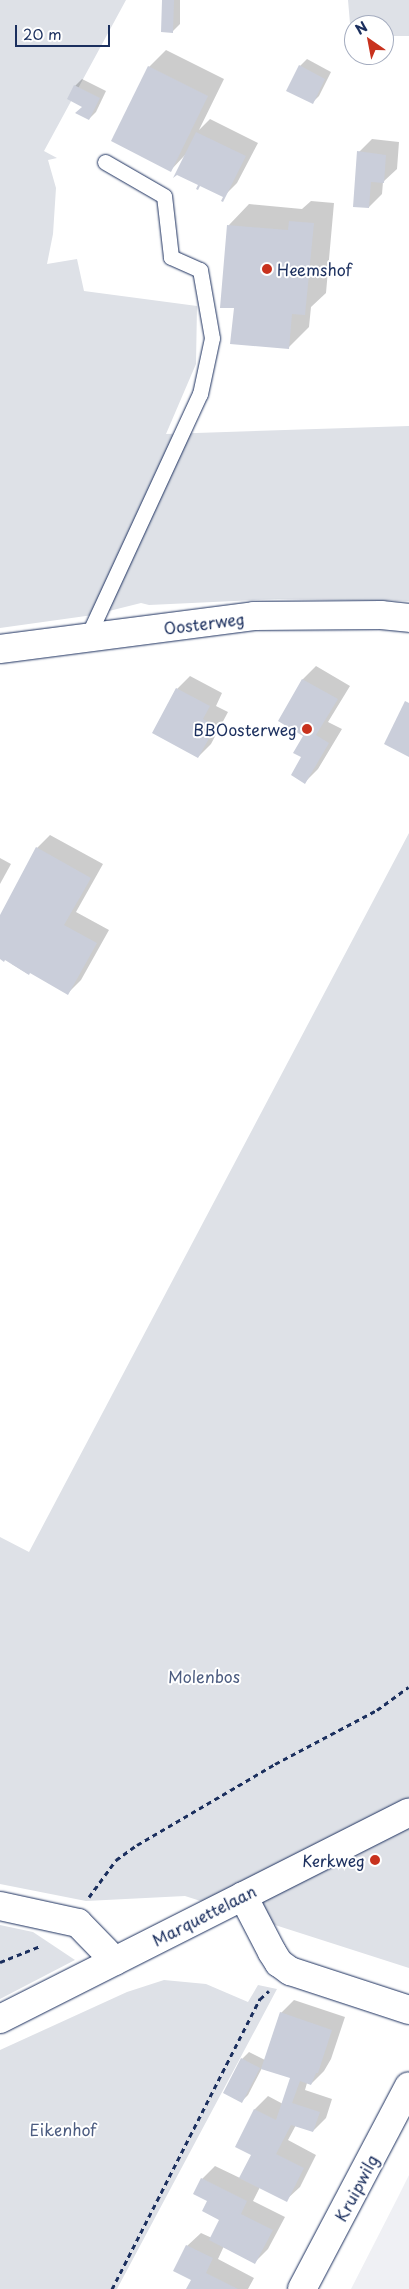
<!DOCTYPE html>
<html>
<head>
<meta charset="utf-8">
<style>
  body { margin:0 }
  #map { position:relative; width:409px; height:2289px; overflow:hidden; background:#fff; font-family:"Playpen Sans",sans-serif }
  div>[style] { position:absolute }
  .built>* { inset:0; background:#eff0f4 }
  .green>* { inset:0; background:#dee1e7 }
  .shadow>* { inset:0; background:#0003 }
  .building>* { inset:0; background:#caceda }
  .path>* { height:3px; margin-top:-1.5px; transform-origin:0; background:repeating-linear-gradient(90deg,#1b2f5e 0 5px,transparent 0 9px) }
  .roads { filter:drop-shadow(0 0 1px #1b2f5e) drop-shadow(0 0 1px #1b2f5e) }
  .service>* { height:15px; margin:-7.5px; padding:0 7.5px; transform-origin:7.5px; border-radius:7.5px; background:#fff }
  .minor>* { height:28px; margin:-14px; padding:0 14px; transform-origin:14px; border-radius:14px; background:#fff }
  .tertiary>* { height:28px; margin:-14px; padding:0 14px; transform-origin:14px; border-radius:14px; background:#fff }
  .dots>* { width:14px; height:14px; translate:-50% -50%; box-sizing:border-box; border:2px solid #fff; border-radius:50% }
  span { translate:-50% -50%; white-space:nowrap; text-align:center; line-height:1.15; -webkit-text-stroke:4px #fff; paint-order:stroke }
  .poi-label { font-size:16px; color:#1b2f5e }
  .left { translate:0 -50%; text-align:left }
  .right { translate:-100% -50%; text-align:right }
  .street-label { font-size:16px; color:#1b2f5e }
  .park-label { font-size:16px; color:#4c5c80 }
  .north { position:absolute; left:344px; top:15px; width:50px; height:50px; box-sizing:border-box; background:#fff; border:1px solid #a4acbf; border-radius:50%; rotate:327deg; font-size:14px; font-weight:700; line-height:20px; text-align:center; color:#1b2f5e }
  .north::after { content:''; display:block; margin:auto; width:18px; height:22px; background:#c8321e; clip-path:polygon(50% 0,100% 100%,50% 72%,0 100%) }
  .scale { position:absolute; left:15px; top:25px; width:95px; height:22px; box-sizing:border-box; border:2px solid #1b2f5e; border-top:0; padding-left:6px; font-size:15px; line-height:18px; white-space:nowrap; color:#1b2f5e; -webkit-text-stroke:4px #fff; paint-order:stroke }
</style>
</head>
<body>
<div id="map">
  <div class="built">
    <div style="clip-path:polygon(409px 2175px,409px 2289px,351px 2289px,396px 2201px)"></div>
  </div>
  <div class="green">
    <div style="clip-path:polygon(0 0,126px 0,44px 151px,57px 158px,48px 160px,56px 188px,53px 234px,47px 264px,77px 259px,84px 291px,197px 306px,196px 364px,166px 434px,409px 426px,409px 601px,278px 599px,149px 605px,141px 603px,93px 615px,0 628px)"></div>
    <div style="clip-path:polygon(348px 0,409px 0,409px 36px,384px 36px,384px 25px,354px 25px,354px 35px,351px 35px)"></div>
    <div style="clip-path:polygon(409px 833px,409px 1968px,185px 1896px,86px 1901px,0 1884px,0 1537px,29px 1552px)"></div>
    <div style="clip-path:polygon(0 1925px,33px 1932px,75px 1960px,0 1999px)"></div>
    <div style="clip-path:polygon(164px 1980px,206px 1984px,248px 2002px,258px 1985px,277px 1989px,117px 2289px,0 2289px,0 2050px,127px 1992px)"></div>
  </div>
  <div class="shadow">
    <div style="clip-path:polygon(163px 0,180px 0,180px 24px,173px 31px)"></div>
    <div style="clip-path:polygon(166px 50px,224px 79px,199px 130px,210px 119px,258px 143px,237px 183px,224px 196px,185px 155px,171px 170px,149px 67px)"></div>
    <div style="clip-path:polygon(307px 59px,331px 72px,319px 96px,312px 103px,300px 66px)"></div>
    <div style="clip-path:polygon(82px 79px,106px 91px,96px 112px,89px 119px,75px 86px)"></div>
    <div style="clip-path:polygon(372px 139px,399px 142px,397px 169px,383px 182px,382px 194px,369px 207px,359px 152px)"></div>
    <div style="clip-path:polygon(311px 201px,334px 203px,326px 293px,311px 307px,309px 327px,288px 348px,235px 307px,229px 225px,249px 204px,302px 209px)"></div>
    <div style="clip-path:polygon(316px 666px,350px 686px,328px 722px,342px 729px,318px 769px,305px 782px,303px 757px,305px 735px,280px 721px,303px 679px)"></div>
    <div style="clip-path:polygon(190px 676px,222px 693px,216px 706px,228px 712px,211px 744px,198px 757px,177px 689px)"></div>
    <div style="clip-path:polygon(50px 835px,103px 864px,76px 912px,109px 930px,81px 980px,68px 993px,30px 972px,28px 974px,12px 964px,13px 962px,0 958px,0 917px,37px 848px)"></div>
    <div style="clip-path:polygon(0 858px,11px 864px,0 884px)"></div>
    <div style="clip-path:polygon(294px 2000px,345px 2017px,331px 2059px,324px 2071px,311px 2084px,307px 2083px,305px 2090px,332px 2099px,326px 2118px,313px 2131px,296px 2125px,288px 2140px,316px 2155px,300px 2187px,286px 2200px,260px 2187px,253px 2201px,285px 2217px,268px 2249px,255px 2262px,224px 2246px,218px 2259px,254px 2278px,248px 2289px,188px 2289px,193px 2280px,187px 2246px,201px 2233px,212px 2238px,221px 2219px,209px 2201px,202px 2179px,215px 2166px,240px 2178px,253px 2155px,236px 2146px,255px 2109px,268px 2096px,283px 2104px,292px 2077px,262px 2068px,248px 2095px,241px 2102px,242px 2059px,249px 2052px,265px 2060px,281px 2013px)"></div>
  </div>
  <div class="building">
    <div style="clip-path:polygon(162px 0,174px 0,173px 33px,161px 32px)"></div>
    <div style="clip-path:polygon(299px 65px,325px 79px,313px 104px,286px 91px)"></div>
    <div style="clip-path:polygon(148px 66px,208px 96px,171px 172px,111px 141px)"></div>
    <div style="clip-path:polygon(74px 85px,100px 98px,89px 120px,75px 113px,82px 107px,67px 99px)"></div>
    <div style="clip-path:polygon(196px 132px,246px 156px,223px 202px,221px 201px,223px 197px,200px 186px,198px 190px,196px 189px,198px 185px,177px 175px,173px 178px)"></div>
    <div style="clip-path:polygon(357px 151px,386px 155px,384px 183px,371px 182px,369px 208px,353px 207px)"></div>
    <div style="clip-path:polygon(289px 221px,314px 223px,305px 315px,292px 314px,289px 349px,230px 344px,234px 308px,220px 308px,227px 225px,288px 230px)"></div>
    <div style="clip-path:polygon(302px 679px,338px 699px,316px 735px,329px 743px,305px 784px,291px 775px,301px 757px,293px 753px,303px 736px,278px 721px)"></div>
    <div style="clip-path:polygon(176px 688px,210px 706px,203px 719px,216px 726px,198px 758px,152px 733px)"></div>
    <div style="clip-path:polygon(405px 701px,409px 703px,409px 757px,384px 744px)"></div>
    <div style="clip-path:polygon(36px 847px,91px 878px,64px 925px,97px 943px,68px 995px,30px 973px,29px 975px,5px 960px,4px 962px,0 959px,0 915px)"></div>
    <div style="clip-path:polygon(280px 2012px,332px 2030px,318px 2073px,316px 2073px,311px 2085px,300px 2081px,292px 2103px,320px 2112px,313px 2132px,291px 2125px,276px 2154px,304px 2168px,287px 2202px,239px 2178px,251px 2155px,235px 2147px,254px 2109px,276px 2120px,290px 2078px,261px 2069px)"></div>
    <div style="clip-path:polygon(241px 2058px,260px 2068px,242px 2103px,223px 2093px)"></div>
    <div style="clip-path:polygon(201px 2178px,247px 2201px,241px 2214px,273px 2230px,255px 2264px,209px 2240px,219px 2220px,202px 2211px,207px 2201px,193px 2194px)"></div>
    <div style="clip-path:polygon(186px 2245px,213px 2258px,206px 2273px,238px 2289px,186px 2289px,191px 2280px,173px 2271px)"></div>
  </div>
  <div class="path">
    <div style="left:89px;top:1897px;width:46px;rotate:-53.9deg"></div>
    <div style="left:116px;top:1860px;width:26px;rotate:-36deg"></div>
    <div style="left:137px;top:1845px;width:160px;rotate:-30.4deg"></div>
    <div style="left:275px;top:1764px;width:115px;rotate:-27.9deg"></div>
    <div style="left:377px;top:1710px;width:39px;rotate:-36deg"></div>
    <div style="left:0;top:1962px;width:43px;rotate:-21.8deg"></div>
    <div style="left:112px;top:2289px;width:326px;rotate:-63deg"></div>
    <div style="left:260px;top:1999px;width:12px;rotate:-42deg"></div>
  </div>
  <div class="roads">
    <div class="service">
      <div style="left:87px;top:638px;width:269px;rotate:-65.2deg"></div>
      <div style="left:200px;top:394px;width:57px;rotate:-77.9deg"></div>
      <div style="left:212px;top:338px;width:69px;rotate:-100deg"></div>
      <div style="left:200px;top:270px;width:32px;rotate:-156deg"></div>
      <div style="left:171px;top:257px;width:61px;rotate:-96.5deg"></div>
      <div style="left:164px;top:196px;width:68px;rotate:-150deg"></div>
    </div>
    <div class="minor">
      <div style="left:0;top:649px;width:256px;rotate:-7.4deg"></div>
      <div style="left:254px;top:616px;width:127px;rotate:-0.5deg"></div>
      <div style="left:381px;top:615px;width:28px;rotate:6deg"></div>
      <div style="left:0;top:1906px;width:80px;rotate:12.3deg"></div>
      <div style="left:78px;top:1923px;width:53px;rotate:45.8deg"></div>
      <div style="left:302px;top:2289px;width:229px;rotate:-62.2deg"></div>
    </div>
    <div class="tertiary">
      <div style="left:243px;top:1896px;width:63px;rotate:62.6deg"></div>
      <div style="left:272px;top:1952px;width:13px;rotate:58deg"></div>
      <div style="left:279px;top:1963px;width:14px;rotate:36deg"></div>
      <div style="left:290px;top:1971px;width:125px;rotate:18.1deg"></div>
      <div style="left:0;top:2019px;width:458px;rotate:-26.8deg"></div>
    </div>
  </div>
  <div class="dots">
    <div style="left:267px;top:269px;background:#c8321e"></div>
    <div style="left:307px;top:729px;background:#c8321e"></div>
    <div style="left:375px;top:1860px;background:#c8321e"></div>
  </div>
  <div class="poi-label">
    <span class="left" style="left:277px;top:269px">Heemshof</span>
    <span class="right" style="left:297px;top:729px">BBOosterweg</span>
    <span class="right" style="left:365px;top:1860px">Kerkweg</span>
  </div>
  <div class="street-label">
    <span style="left:204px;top:623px;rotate:-7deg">Oosterweg</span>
    <span style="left:204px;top:1915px;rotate:-27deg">Marquettelaan</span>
    <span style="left:356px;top:2188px;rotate:-62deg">Kruipwilg</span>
  </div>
  <div class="park-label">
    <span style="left:204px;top:1676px">Molenbos</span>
    <span style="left:63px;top:2129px">Eikenhof</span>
  </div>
  <div class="north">N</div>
  <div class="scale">20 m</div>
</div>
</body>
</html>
